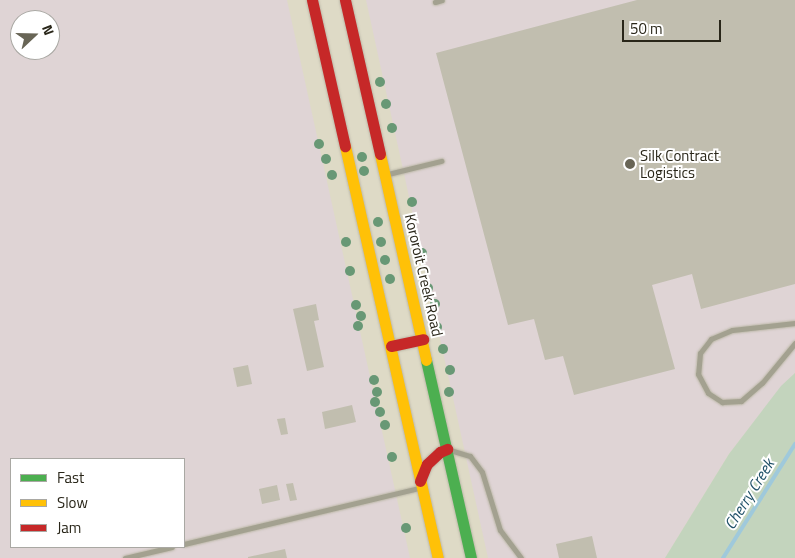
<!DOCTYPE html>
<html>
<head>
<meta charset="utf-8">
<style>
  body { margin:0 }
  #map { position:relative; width:795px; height:558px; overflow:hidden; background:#dedac6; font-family:"Titillium Web",sans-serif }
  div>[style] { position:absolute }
  .industrial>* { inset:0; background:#dfd4d5 }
  .green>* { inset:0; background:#c3d4bd }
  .stream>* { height:4px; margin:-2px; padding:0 2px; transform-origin:2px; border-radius:2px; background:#9fc9db }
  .building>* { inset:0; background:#c1beaf }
  .roads { filter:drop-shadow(0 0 1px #bcb8a8) drop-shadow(0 0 1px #bcb8a8) }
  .lane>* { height:5px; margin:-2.5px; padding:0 2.5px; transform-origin:2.5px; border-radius:2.5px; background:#a3a190 }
  .fast>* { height:11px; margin:-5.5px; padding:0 5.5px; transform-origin:5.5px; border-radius:5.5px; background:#4caf50 }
  .slow>* { height:11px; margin:-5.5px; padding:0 5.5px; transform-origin:5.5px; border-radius:5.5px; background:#ffc107 }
  .jam>* { height:11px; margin:-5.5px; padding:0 5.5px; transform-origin:5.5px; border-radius:5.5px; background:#c62828 }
  .trees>* { width:10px; height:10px; margin:-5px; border-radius:50%; background:#689875 }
  .dots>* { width:14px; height:14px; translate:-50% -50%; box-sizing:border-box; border:2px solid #fff; border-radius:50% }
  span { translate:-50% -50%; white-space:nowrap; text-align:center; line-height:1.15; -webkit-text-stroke:4px #fff; paint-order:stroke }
  .poi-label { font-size:15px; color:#292619 }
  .left { translate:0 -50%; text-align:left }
  .street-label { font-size:15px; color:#292619 }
  .water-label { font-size:16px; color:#1f5068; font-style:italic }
  .legend { position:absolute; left:10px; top:458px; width:175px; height:90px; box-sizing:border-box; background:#fff; border:1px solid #a9a8a3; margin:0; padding:6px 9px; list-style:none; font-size:15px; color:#292619 }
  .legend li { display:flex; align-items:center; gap:10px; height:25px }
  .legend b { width:25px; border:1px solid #a9a8a3 }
  .north { position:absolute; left:10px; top:10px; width:50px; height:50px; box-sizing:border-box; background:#fff; border:1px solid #a9a8a3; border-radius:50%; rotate:69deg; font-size:14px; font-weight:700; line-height:20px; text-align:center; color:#292619 }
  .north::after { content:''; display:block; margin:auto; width:18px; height:22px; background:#686556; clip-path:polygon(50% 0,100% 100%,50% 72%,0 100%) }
  .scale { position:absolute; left:622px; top:20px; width:99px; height:22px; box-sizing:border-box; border:2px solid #292619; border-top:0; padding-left:6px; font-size:15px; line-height:18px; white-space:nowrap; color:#292619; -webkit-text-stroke:4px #fff; paint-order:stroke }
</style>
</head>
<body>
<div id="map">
  <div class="industrial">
    <div style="clip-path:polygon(evenodd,0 0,287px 0,410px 558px,0 558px,0 0,20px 20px,50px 20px,50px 50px,20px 50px,20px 20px,0 0,11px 459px,184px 459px,184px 547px,11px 547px,11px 459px)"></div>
    <div style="clip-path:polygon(366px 0,795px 0,795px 373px,781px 387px,729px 454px,665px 558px,488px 558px)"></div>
  </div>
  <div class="green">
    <div style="clip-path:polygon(795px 373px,795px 558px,665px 558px,729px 454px,781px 386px)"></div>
  </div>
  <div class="stream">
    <div style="left:723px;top:558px;width:135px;rotate:-57.7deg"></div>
  </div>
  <div class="building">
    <div style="clip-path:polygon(637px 0,795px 0,795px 284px,701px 309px,692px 274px,652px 285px,675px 369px,574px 395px,563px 356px,545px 360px,534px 319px,508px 325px,436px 53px)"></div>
    <div style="clip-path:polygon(316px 304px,319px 320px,314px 321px,324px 367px,307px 371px,293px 309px)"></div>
    <div style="clip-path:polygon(248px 365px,252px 384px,237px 387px,233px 368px)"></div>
    <div style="clip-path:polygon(352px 405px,356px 422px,325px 429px,322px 412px)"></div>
    <div style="clip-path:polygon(285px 418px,288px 434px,281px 435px,277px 419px)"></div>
    <div style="clip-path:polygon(293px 483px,297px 500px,290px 501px,286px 484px)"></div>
    <div style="clip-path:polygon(277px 485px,280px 500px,262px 504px,259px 489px)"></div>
    <div style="clip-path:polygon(592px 536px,597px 558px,559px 558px,556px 544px)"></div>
    <div style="clip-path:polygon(285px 549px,287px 558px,248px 558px,248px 557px)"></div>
  </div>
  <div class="roads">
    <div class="lane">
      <div style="left:435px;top:2px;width:7px;rotate:-16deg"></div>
      <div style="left:388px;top:174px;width:55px;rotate:-13.8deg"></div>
      <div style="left:795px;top:323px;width:63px;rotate:173.7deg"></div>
      <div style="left:732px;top:330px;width:23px;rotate:157deg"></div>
      <div style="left:711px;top:339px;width:18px;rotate:128deg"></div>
      <div style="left:700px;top:353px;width:21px;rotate:95deg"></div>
      <div style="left:698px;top:374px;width:21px;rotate:62deg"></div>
      <div style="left:708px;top:393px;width:17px;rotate:33deg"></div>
      <div style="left:722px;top:402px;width:19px;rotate:-3deg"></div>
      <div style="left:741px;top:401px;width:28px;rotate:-41deg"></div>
      <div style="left:762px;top:383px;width:52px;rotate:-50.5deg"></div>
      <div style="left:450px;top:450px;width:21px;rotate:17deg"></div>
      <div style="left:470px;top:456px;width:20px;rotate:53deg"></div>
      <div style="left:482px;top:472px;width:61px;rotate:72.8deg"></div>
      <div style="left:500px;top:530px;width:35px;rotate:53deg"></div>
      <div style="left:184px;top:544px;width:242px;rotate:-13.4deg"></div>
      <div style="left:125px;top:558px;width:48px;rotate:-13.2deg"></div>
    </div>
    <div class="fast">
      <div style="left:426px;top:360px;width:203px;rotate:77.2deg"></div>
    </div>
    <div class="slow">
      <div style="left:345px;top:146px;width:422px;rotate:77.3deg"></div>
      <div style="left:380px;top:154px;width:211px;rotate:77.4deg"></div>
    </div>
    <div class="jam">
      <div style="left:312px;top:0;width:150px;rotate:77.3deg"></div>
      <div style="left:345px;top:0;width:158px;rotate:77.2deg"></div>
      <div style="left:391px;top:346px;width:33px;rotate:-12deg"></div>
      <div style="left:420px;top:481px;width:18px;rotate:-68deg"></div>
      <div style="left:427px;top:464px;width:18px;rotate:-43deg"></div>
      <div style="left:440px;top:452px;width:8px;rotate:-23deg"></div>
    </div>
  </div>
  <div class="trees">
    <div style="left:380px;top:82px"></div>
    <div style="left:386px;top:104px"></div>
    <div style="left:392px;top:128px"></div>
    <div style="left:319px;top:144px"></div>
    <div style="left:362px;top:157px"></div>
    <div style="left:326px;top:159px"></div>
    <div style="left:364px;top:171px"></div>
    <div style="left:332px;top:175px"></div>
    <div style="left:412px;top:202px"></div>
    <div style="left:378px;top:222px"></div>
    <div style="left:346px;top:242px"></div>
    <div style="left:381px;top:242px"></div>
    <div style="left:422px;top:253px"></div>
    <div style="left:385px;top:260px"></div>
    <div style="left:350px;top:271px"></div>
    <div style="left:390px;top:279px"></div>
    <div style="left:428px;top:288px"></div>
    <div style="left:435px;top:304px"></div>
    <div style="left:356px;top:305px"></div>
    <div style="left:361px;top:316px"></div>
    <div style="left:358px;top:326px"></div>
    <div style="left:437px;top:327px"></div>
    <div style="left:443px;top:349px"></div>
    <div style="left:450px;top:370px"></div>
    <div style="left:374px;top:380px"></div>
    <div style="left:377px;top:392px"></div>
    <div style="left:449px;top:392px"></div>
    <div style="left:375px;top:402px"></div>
    <div style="left:380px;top:412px"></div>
    <div style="left:385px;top:425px"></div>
    <div style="left:392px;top:457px"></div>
    <div style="left:406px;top:528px"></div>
  </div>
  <div class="dots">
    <div style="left:630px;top:164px;background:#686556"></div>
  </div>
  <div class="poi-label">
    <span class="left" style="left:640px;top:164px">Silk Contract<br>Logistics</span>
  </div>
  <div class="street-label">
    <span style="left:424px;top:275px;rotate:77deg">Kororoit Creek Road</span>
  </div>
  <div class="water-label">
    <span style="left:749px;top:494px;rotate:-58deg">Cherry Creek</span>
  </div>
  <ul class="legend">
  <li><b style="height:6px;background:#4caf50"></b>Fast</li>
  <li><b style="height:6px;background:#ffc107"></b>Slow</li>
  <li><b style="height:6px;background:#c62828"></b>Jam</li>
  </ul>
  <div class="north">N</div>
  <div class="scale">50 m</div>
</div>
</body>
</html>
